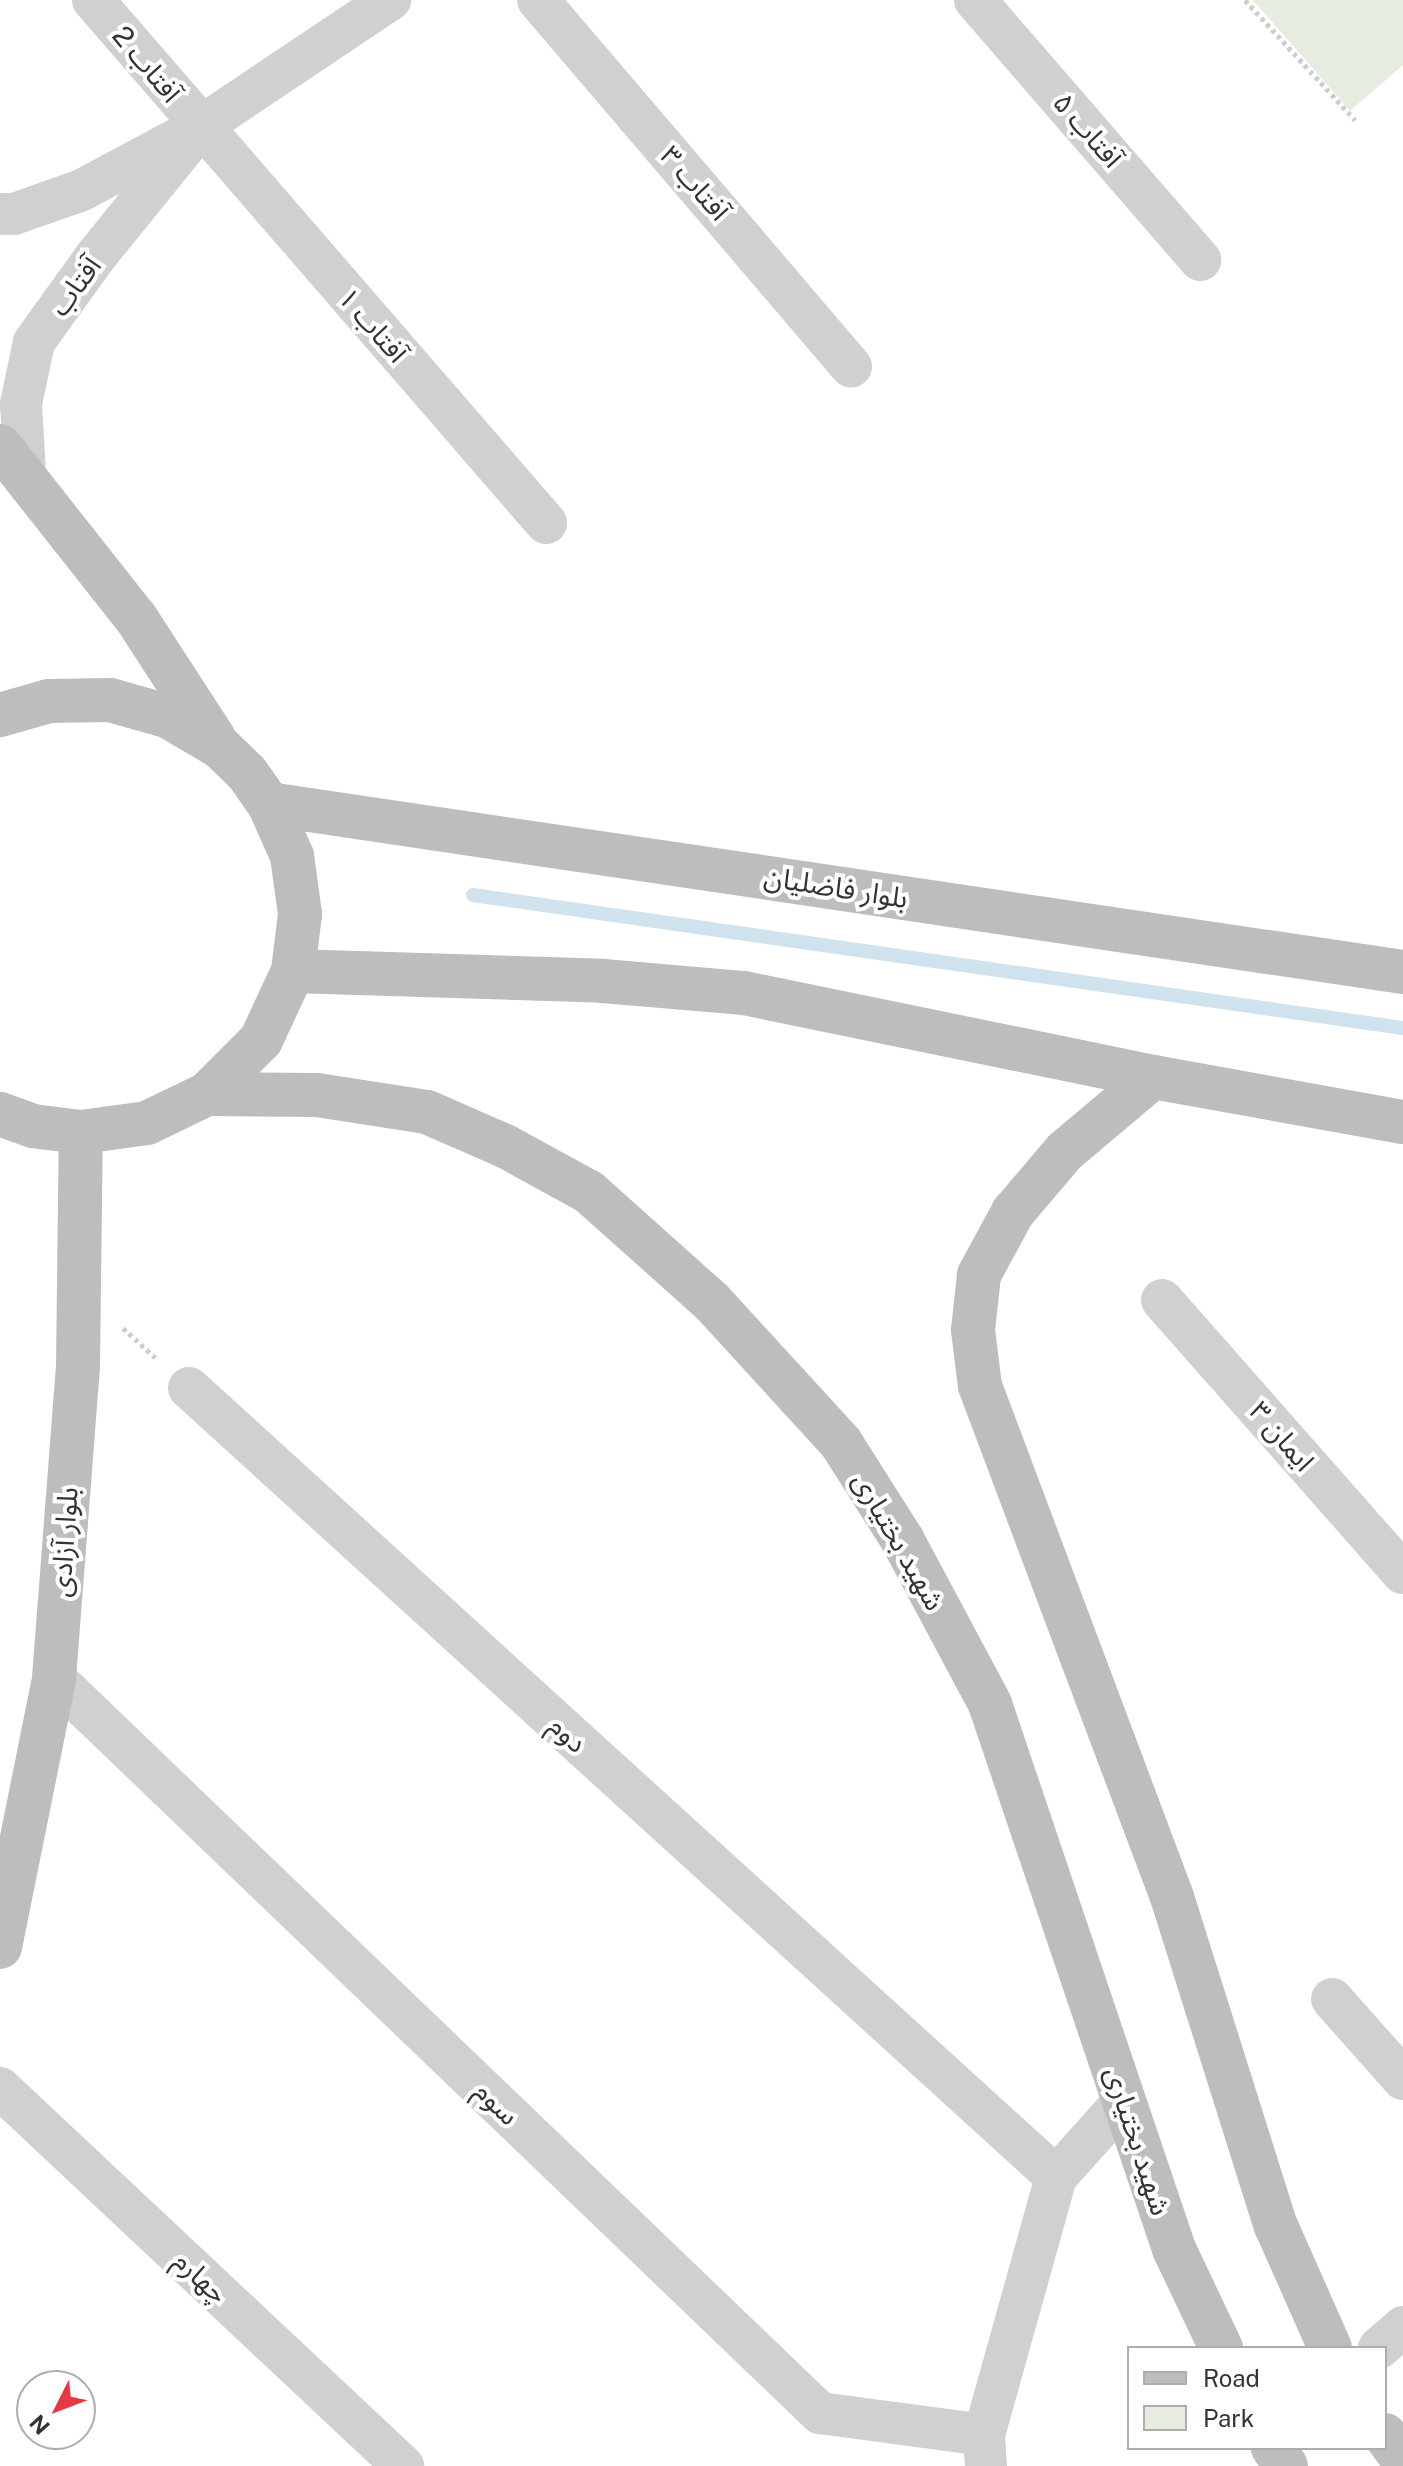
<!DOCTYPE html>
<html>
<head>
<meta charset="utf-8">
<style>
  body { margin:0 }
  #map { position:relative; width:1403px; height:2466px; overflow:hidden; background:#fff; font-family:"Public Sans","Noto Sans Arabic",sans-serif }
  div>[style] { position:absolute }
  .green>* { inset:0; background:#e6ecdf }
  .stream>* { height:14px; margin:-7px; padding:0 7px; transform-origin:7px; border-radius:7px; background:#cfe2ee }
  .path>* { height:5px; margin-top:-2.5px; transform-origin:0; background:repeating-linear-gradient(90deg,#cdcdcd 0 4px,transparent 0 8px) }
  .minor>* { height:42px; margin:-21px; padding:0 21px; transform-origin:21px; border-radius:21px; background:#d0d0d0 }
  .secondary>* { height:44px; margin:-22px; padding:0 22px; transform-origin:22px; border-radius:22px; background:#bdbdbd }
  span { translate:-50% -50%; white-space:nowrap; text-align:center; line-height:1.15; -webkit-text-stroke:8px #fff; paint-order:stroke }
  .street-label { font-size:28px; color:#333 }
  .legend { position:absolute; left:1127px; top:2346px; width:260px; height:104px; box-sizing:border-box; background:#fff; border:2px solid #adadad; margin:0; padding:10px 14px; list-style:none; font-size:24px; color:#333 }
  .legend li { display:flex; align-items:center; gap:16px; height:40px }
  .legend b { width:40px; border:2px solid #adadad }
  .north { position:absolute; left:16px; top:2370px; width:80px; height:80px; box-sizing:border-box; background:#fff; border:2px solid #adadad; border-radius:50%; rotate:228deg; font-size:22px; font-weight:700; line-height:32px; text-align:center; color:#333 }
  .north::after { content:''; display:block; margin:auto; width:28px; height:36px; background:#e63946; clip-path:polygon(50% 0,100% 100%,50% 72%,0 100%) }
</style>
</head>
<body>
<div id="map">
  <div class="green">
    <div style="clip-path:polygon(1253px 0,1403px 0,1403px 65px,1350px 111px)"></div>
  </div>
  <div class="stream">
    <div style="left:473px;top:895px;width:939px;rotate:8.14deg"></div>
  </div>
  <div class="path">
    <div style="left:1245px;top:0;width:163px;rotate:47.5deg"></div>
    <div style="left:123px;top:1328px;width:46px;rotate:42.4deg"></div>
  </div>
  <div class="minor">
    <div style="left:93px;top:0;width:692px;rotate:49.1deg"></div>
    <div style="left:538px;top:0;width:482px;rotate:49.5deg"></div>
    <div style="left:975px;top:0;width:344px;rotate:49.1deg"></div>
    <div style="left:0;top:214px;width:14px"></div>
    <div style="left:14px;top:214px;width:72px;rotate:-19.4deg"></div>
    <div style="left:82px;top:190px;width:134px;rotate:-28.1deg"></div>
    <div style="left:200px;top:127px;width:229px;rotate:-33.8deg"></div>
    <div style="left:25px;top:473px;width:69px;rotate:-93.3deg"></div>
    <div style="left:21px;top:404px;width:63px;rotate:-78.2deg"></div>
    <div style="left:34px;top:342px;width:106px;rotate:-54.2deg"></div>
    <div style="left:96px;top:256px;width:148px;rotate:-51deg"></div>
    <div style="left:1162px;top:1300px;width:364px;rotate:48.6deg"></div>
    <div style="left:189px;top:1388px;width:1172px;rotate:42.3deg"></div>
    <div style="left:54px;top:1678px;width:1062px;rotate:43.82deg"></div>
    <div style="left:820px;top:2413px;width:165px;rotate:7.6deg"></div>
    <div style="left:1332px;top:1999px;width:107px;rotate:48.4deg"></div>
    <div style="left:0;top:2088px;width:553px;rotate:43.17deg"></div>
    <div style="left:1379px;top:2348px;width:32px;rotate:-41deg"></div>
    <div style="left:986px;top:2466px;width:31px;rotate:-94deg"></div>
    <div style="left:984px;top:2435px;width:268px;rotate:-74.4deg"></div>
    <div style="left:1056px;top:2177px;width:103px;rotate:-48.1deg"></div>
  </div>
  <div class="secondary">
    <div style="left:0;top:446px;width:219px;rotate:51.7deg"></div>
    <div style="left:136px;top:618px;width:143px;rotate:57deg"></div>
    <div style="left:0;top:715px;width:51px;rotate:-15.9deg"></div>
    <div style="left:49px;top:701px;width:61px;rotate:-0.9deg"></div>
    <div style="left:110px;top:700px;width:59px;rotate:15.7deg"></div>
    <div style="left:167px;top:716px;width:61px;rotate:30.3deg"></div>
    <div style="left:220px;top:747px;width:37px;rotate:44deg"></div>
    <div style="left:247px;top:773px;width:38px;rotate:55deg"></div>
    <div style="left:269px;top:804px;width:57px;rotate:66.1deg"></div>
    <div style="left:292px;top:856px;width:59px;rotate:82.1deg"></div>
    <div style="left:300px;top:914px;width:57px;rotate:97deg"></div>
    <div style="left:293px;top:971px;width:76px;rotate:114.9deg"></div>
    <div style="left:261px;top:1040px;width:76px;rotate:135deg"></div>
    <div style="left:207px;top:1094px;width:67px;rotate:154.2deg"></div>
    <div style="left:147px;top:1123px;width:67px;rotate:172.2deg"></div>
    <div style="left:81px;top:1132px;width:48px;rotate:-172.9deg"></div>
    <div style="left:33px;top:1126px;width:35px;rotate:-160deg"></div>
    <div style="left:269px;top:804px;width:1146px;rotate:8.43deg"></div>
    <div style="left:293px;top:971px;width:310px;rotate:1.8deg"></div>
    <div style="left:603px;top:981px;width:142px;rotate:4.9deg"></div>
    <div style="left:744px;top:993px;width:418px;rotate:11.6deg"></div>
    <div style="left:1153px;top:1077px;width:254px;rotate:10.2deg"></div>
    <div style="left:1153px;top:1077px;width:115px;rotate:139.9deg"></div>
    <div style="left:1065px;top:1151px;width:80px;rotate:130.4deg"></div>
    <div style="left:1013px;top:1212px;width:72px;rotate:118.4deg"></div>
    <div style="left:979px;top:1275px;width:55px;rotate:96.2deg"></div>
    <div style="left:973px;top:1330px;width:56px;rotate:82.9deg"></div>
    <div style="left:980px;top:1386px;width:546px;rotate:69.41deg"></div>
    <div style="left:1172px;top:1897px;width:345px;rotate:72.5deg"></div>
    <div style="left:1276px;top:2226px;width:133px;rotate:66.1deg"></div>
    <div style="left:207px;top:1094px;width:110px;rotate:0.5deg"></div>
    <div style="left:317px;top:1095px;width:111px;rotate:8.8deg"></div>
    <div style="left:427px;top:1112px;width:85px;rotate:23.6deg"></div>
    <div style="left:505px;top:1146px;width:96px;rotate:28.7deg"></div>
    <div style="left:589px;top:1192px;width:165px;rotate:41.8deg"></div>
    <div style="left:712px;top:1302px;width:191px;rotate:47.5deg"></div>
    <div style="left:841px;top:1443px;width:114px;rotate:57.6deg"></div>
    <div style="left:902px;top:1539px;width:187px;rotate:61.9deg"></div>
    <div style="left:990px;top:1704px;width:575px;rotate:71.34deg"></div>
    <div style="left:1174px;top:2249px;width:110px;rotate:64.6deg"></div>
    <div style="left:0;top:1947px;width:274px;rotate:-78.6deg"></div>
    <div style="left:54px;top:1678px;width:314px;rotate:-85.6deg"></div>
    <div style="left:78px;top:1365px;width:233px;rotate:-89.3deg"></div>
    <div style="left:1385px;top:2435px;width:31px;rotate:54deg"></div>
    <div style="left:1273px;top:2448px;width:22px;rotate:54deg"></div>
  </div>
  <div class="street-label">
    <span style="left:147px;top:64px;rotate:50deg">آفتاب 2</span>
    <span style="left:1088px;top:130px;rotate:49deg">آفتاب ۵</span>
    <span style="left:695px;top:183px;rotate:49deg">آفتاب ۳</span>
    <span style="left:75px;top:286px;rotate:-54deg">آفتاب</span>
    <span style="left:373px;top:325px;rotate:49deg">آفتاب ۱</span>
    <span style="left:836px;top:887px;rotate:9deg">بلوار فاضلیان</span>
    <span style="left:1282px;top:1436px;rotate:49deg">ایمان ۳</span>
    <span style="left:899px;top:1541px;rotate:60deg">شهید بختیاری</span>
    <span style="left:64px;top:1542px;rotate:-86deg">بلوار آزادی</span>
    <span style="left:568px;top:1734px;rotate:42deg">دوم</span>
    <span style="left:497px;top:2103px;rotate:44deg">سوم</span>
    <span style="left:1138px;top:2141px;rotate:72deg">شهید بختیاری</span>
    <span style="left:201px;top:2277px;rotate:43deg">چهارم</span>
  </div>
  <ul class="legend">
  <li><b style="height:10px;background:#bdbdbd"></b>Road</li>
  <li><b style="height:22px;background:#e6ecdf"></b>Park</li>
  </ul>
  <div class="north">N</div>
</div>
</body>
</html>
